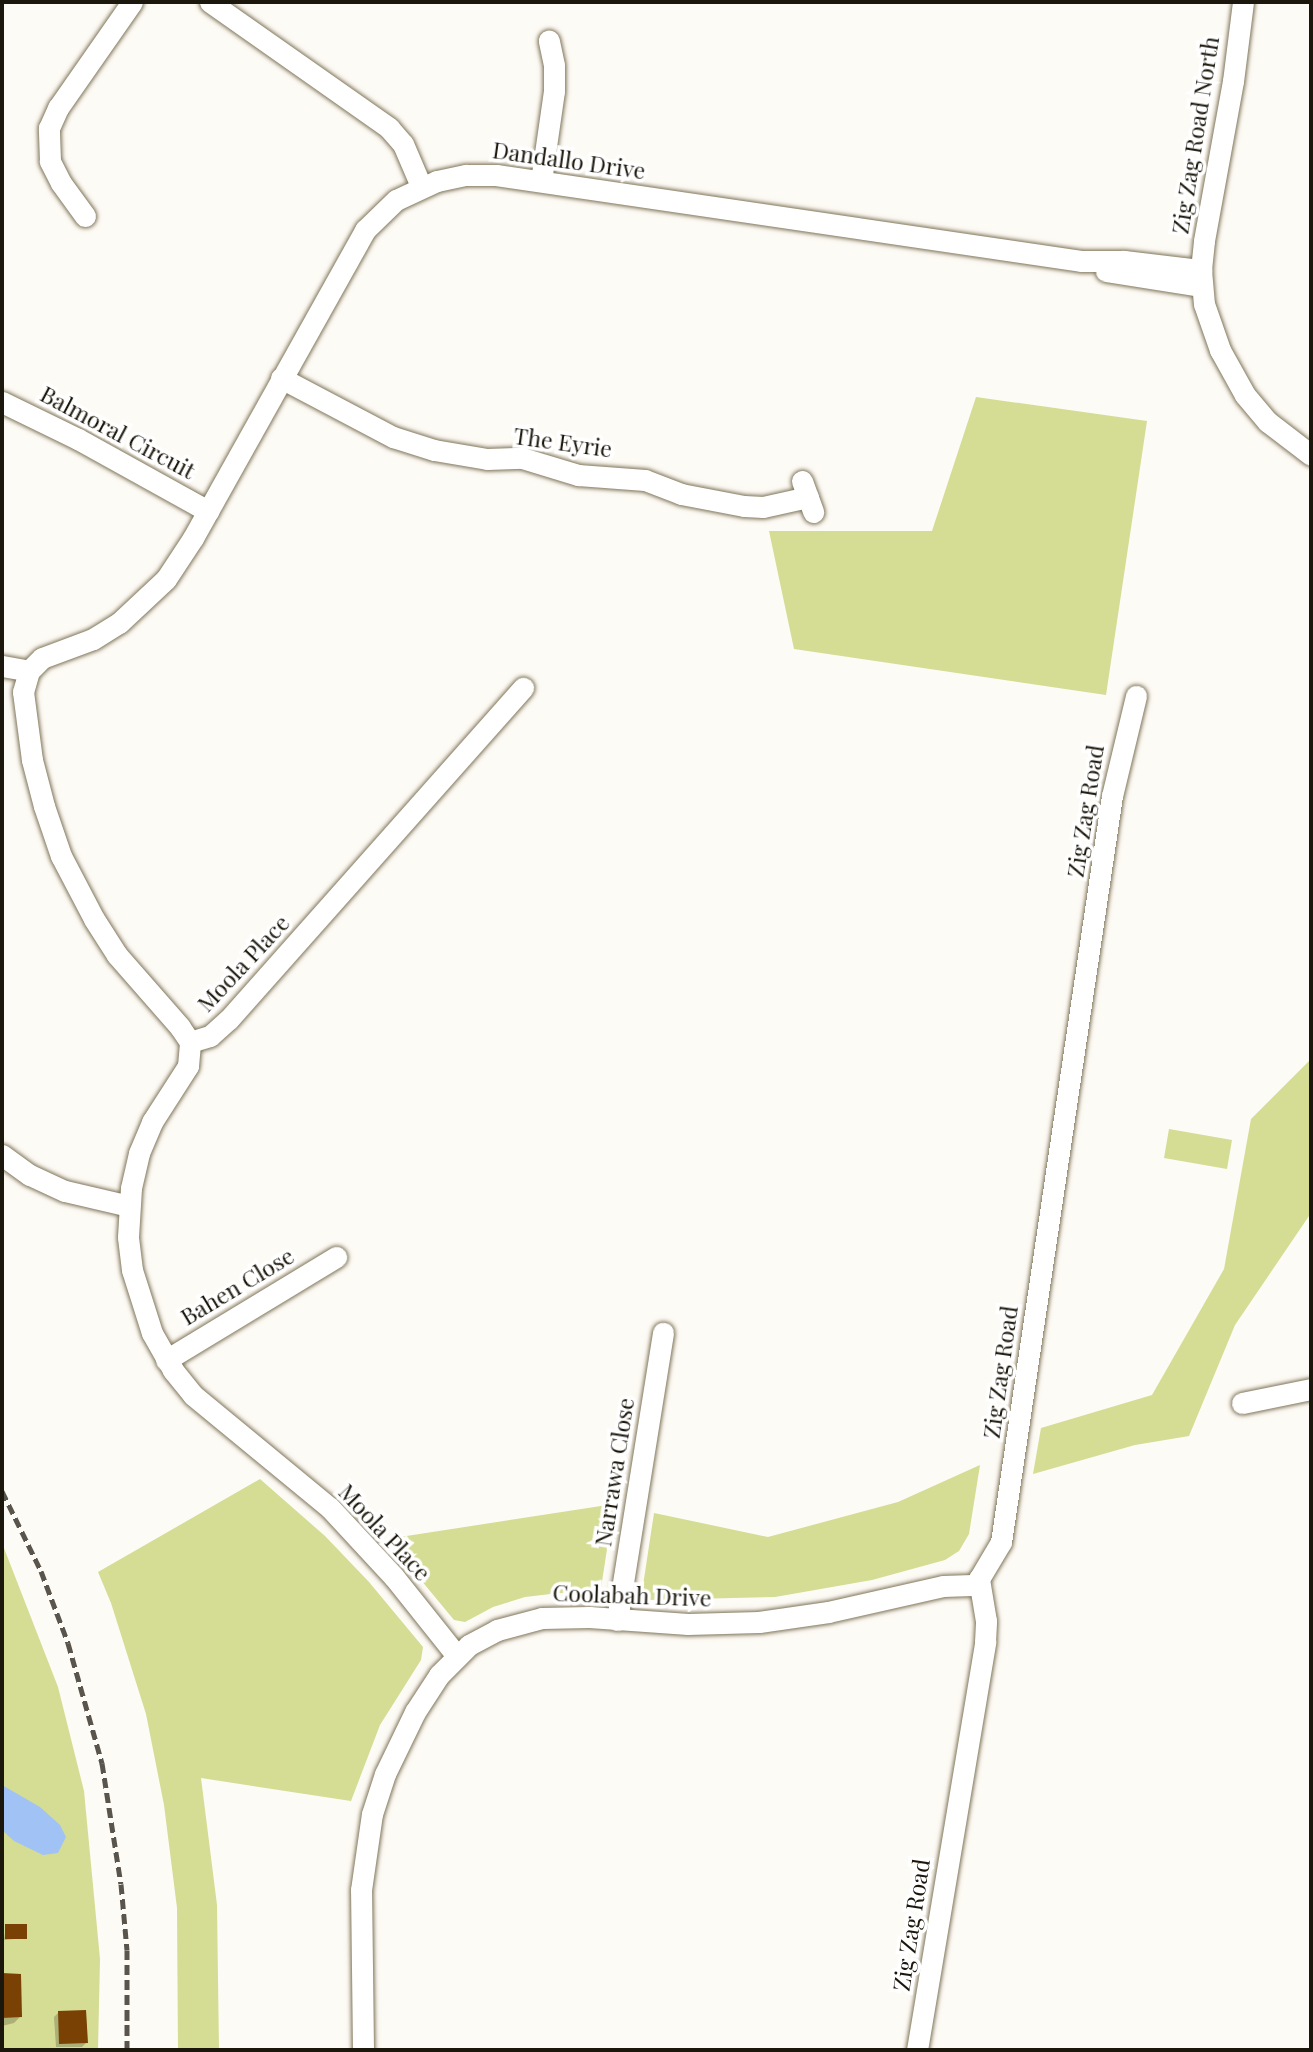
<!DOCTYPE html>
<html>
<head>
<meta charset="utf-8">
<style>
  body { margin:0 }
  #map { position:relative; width:1313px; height:2052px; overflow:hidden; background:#fdfbf5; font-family:"Playfair Display",serif }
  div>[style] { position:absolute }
  .green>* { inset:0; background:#d5dc94 }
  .water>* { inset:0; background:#a1c2f5 }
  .shadow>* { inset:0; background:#0003 }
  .building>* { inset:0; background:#7a4104 }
  .roads { filter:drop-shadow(0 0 2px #80755a) drop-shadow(0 0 2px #80755a) }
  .minor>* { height:21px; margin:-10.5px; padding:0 10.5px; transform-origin:10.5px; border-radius:10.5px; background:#fff }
  .rail>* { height:5px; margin-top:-2.5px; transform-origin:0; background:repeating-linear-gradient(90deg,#59554c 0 10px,transparent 0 15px) }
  span { translate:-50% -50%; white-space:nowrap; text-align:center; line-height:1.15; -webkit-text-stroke:7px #fff; paint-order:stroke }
  .street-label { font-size:23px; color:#1b170c }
  .frame { position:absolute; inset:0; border:4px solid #1b170c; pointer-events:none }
</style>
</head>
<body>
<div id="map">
  <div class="green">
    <div style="clip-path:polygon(976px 397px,1147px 421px,1106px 695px,794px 649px,769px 531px,932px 531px)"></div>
    <div style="clip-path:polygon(1311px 1059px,1311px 1213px,1235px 1325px,1189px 1436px,1135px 1445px,1033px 1474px,1041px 1428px,1152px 1395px,1224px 1269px,1251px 1119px)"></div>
    <div style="clip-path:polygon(1169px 1129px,1232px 1140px,1227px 1169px,1164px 1158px)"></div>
    <div style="clip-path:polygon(980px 1465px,969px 1534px,959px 1551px,945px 1560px,872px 1580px,775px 1597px,649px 1600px,642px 1592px,654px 1513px,768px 1537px,898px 1502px)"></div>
    <div style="clip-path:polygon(260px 1479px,325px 1536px,369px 1582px,423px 1647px,421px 1660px,380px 1725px,351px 1801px,201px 1778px,217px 1905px,219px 2050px,178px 2050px,177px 1908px,164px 1805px,146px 1714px,111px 1603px,98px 1572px)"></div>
    <div style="clip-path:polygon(614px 1504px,601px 1588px,591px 1594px,559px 1593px,525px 1597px,493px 1607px,465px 1622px,454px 1620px,387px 1539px)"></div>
    <div style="clip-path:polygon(2px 1543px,58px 1687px,84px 1791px,100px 1959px,98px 2050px,2px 2050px)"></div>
  </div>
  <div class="water">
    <div style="clip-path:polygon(2px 1785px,40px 1807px,60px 1825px,66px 1837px,58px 1853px,43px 1855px,14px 1841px,2px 1830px)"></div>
  </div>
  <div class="shadow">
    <div style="clip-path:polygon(6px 1926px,25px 1938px,4px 1940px)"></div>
    <div style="clip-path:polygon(2px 1975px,19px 1976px,20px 2017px,14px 2023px,2px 2026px)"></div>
    <div style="clip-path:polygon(58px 2013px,86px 2043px,82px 2047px,56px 2047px,54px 2017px)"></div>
  </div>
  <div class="building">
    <div style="clip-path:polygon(5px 1924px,27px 1924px,27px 1939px,5px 1939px)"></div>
    <div style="clip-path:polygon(2px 1973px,21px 1974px,22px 2017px,2px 2018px)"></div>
    <div style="clip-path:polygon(86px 2010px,88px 2043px,59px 2044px,58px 2011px)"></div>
  </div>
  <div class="roads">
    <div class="minor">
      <div style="left:210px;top:2px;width:219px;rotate:35.1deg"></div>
      <div style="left:389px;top:128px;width:21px;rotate:49deg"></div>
      <div style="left:403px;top:144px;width:46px;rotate:66.8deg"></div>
      <div style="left:1243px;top:2px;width:80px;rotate:97.2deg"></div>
      <div style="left:1233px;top:81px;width:163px;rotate:100.3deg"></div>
      <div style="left:1204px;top:241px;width:29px;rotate:96deg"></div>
      <div style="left:1201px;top:270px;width:34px;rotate:85deg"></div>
      <div style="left:1204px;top:304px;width:49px;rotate:70.8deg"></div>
      <div style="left:1220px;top:350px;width:51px;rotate:60.9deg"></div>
      <div style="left:1245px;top:395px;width:35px;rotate:50deg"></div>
      <div style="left:1268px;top:422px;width:54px;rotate:37.5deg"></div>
      <div style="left:541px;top:181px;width:91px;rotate:-81.8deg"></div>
      <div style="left:554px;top:91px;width:26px;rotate:-90deg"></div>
      <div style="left:554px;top:65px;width:25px;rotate:-102deg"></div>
      <div style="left:85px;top:216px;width:41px;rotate:-126deg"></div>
      <div style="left:61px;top:183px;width:25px;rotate:-117deg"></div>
      <div style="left:50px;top:161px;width:33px;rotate:-92deg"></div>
      <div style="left:49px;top:128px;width:22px;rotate:-66deg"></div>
      <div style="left:58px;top:108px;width:129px;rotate:-55.1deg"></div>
      <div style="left:1106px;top:271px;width:96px;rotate:9deg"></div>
      <div style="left:281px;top:378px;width:127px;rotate:27.8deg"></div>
      <div style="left:393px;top:437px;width:43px;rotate:17.6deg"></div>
      <div style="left:434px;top:450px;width:54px;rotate:9.6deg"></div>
      <div style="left:487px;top:459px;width:35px;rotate:-2deg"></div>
      <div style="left:522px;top:458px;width:59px;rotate:16.9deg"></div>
      <div style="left:578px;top:475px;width:67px;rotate:4.3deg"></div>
      <div style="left:645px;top:480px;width:39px;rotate:21deg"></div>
      <div style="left:681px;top:494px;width:64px;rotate:10.8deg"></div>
      <div style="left:744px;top:506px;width:19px;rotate:3deg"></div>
      <div style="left:763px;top:507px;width:46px;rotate:-12.5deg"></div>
      <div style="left:2px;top:402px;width:85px;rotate:26deg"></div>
      <div style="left:78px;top:439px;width:149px;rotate:29deg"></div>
      <div style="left:802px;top:481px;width:33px;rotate:70deg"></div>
      <div style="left:2px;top:666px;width:27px;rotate:10deg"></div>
      <div style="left:190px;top:1042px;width:21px;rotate:-17deg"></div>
      <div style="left:210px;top:1036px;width:25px;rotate:-42deg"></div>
      <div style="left:229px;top:1019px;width:443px;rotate:-48.4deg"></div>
      <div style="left:2px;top:1155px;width:34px;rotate:36deg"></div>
      <div style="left:30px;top:1175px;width:38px;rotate:25deg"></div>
      <div style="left:65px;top:1191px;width:66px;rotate:13.2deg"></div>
      <div style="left:166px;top:1360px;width:199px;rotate:-31.2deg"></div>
      <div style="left:1242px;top:1403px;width:70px;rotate:-11.5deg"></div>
      <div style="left:617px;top:1620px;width:291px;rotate:-80.9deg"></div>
      <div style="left:457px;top:1656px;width:101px;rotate:-128.6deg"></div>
      <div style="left:394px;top:1577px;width:94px;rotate:-132.8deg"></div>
      <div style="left:330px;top:1508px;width:178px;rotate:-140.5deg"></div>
      <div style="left:193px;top:1395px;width:32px;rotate:-129deg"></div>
      <div style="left:173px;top:1370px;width:43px;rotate:-119.6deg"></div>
      <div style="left:152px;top:1333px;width:66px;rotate:-107.6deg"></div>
      <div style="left:132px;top:1270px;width:33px;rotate:-97deg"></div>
      <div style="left:128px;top:1237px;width:49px;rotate:-86.5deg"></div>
      <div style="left:131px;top:1188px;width:36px;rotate:-77deg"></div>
      <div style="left:139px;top:1153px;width:34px;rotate:-67deg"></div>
      <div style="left:152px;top:1122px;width:67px;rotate:-57.3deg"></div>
      <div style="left:188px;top:1066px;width:24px;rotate:-85deg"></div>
      <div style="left:190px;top:1042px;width:18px;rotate:-124deg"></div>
      <div style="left:180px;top:1027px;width:96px;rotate:-131.2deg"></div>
      <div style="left:117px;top:955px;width:43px;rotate:-122.6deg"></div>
      <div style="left:94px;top:919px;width:71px;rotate:-117.6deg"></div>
      <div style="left:61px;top:856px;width:53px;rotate:-108.8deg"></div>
      <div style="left:44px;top:806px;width:48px;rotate:-104.6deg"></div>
      <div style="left:32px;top:760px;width:69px;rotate:-97.5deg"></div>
      <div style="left:23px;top:692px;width:22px;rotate:-74deg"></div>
      <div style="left:29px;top:671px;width:18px;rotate:-45deg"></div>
      <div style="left:42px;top:658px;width:54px;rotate:-20.4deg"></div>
      <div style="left:93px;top:639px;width:31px;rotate:-32deg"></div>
      <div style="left:119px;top:623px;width:64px;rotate:-43.1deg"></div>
      <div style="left:166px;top:579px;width:49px;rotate:-56.6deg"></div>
      <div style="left:193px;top:538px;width:353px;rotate:-60.8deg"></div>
      <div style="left:365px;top:230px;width:43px;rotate:-44.1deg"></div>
      <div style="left:396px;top:200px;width:45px;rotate:-24.9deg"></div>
      <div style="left:437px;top:181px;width:30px;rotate:-12deg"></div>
      <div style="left:466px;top:175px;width:30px"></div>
      <div style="left:496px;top:175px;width:591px;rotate:8.36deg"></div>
      <div style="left:1081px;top:261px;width:43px"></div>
      <div style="left:1124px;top:261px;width:78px;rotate:6.7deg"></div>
      <div style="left:363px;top:2050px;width:160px;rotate:-90.7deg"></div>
      <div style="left:361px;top:1890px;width:77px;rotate:-81.8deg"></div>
      <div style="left:372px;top:1814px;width:42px;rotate:-72deg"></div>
      <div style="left:385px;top:1774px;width:69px;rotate:-64.2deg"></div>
      <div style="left:415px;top:1712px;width:44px;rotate:-57deg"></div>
      <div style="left:439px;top:1675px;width:42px;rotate:-45deg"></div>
      <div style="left:469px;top:1645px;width:32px;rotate:-28deg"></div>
      <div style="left:497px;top:1630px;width:47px;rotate:-14.9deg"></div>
      <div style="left:542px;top:1618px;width:47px;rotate:-1.2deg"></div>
      <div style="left:589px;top:1617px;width:99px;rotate:4deg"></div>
      <div style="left:688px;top:1624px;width:71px;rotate:-1.6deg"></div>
      <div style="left:759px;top:1622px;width:70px;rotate:-8.2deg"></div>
      <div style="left:828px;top:1612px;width:118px;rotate:-12.7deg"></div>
      <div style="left:943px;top:1586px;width:36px;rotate:-2deg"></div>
      <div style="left:917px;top:2050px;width:414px;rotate:-80.5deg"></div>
      <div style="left:985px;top:1642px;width:21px;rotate:-87deg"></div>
      <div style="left:986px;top:1621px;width:43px;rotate:-99.5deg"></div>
      <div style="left:979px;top:1579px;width:43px;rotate:-59.3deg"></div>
      <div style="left:1001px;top:1542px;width:754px;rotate:-81.54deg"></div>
      <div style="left:1112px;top:796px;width:103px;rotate:-76.5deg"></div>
    </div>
  </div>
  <div class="rail">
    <div style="left:2px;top:1491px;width:89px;rotate:64deg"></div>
    <div style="left:41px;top:1571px;width:77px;rotate:69.4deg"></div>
    <div style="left:68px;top:1643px;width:125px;rotate:74.2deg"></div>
    <div style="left:102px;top:1763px;width:122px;rotate:81.1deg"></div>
    <div style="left:121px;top:1884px;width:66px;rotate:84.8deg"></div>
    <div style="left:127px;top:1950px;width:100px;rotate:90deg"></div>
  </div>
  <div class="street-label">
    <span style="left:1195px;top:135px;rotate:-81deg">Zig Zag Road North</span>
    <span style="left:569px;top:160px;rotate:8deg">Dandallo Drive</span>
    <span style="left:118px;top:432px;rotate:28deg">Balmoral Circuit</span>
    <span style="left:563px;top:442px;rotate:8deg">The Eyrie</span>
    <span style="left:1085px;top:811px;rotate:-81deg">Zig Zag Road</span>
    <span style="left:243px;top:963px;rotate:-47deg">Moola Place</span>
    <span style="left:237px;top:1286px;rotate:-31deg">Bahen Close</span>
    <span style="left:1000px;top:1372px;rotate:-82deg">Zig Zag Road</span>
    <span style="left:614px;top:1472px;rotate:-81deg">Narrawa Close</span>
    <span style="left:385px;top:1532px;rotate:47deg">Moola Place</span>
    <span style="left:632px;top:1595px;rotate:2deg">Coolabah Drive</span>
    <span style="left:911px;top:1925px;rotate:-81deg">Zig Zag Road</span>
  </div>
  <div class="frame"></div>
</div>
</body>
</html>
